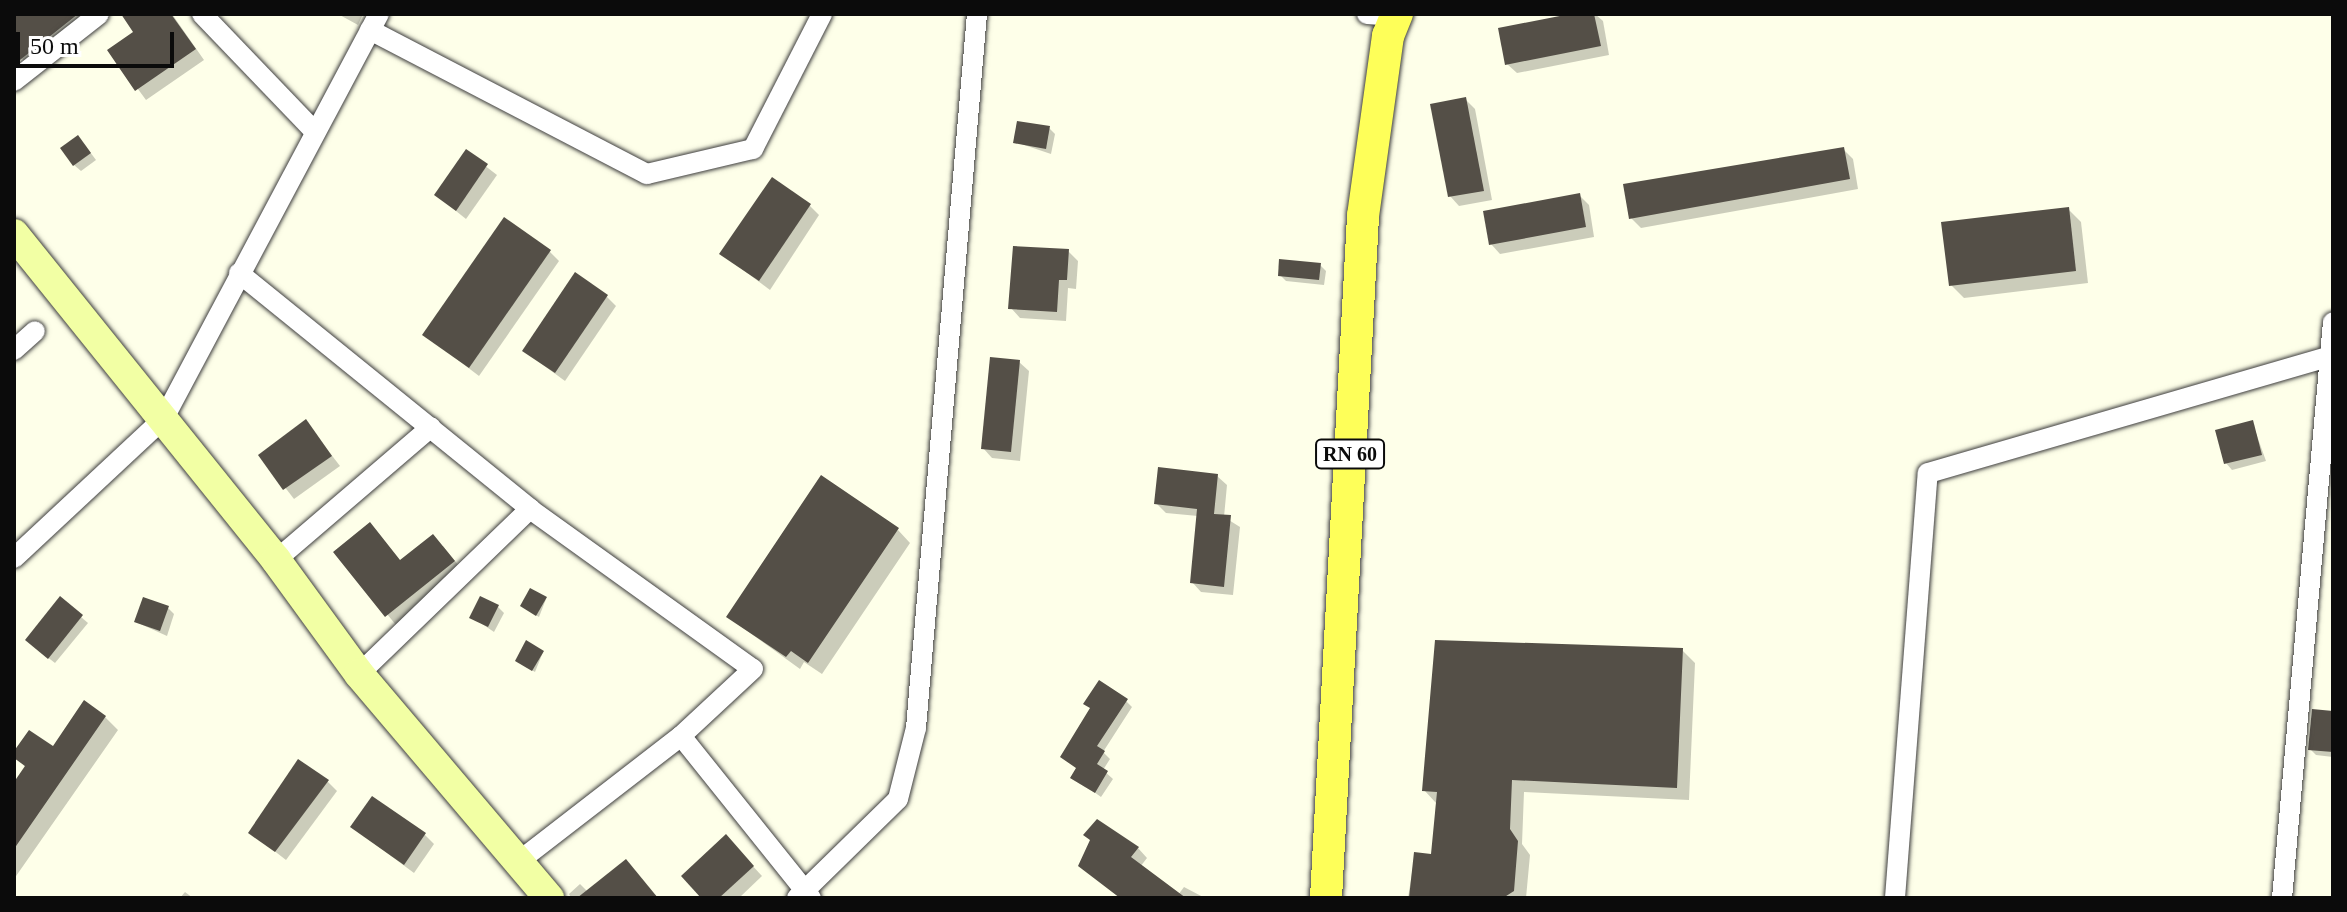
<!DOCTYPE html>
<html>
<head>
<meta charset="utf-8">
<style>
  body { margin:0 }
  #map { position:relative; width:2347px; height:912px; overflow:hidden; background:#feffe9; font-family:Georgia,serif }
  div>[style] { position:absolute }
  .shadow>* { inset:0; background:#0003 }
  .building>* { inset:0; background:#544f47 }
  .roads { filter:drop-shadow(0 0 2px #3e3e3e) drop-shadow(0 0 2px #3e3e3e) }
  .minor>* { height:20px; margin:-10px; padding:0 10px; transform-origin:10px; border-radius:10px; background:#fff }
  .secondary>* { height:30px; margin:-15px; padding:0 15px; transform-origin:15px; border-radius:15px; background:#f2ffa4 }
  .primary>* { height:32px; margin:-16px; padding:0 16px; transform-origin:16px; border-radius:16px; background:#feff59 }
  span { translate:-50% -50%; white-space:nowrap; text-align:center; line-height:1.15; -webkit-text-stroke:8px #fff; paint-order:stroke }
  .shield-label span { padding:2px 6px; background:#fff; border:2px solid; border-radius:6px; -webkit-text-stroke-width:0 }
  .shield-label { font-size:20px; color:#0b0b0b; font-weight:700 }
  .frame { position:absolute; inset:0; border:16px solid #0b0b0b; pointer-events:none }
  .scale { position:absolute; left:16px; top:32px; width:158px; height:36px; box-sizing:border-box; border:4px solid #0b0b0b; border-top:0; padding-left:10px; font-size:24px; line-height:28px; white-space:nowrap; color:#0b0b0b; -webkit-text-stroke:6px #fff; paint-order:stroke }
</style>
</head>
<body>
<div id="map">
  <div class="shadow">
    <div style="clip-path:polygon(14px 14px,77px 14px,86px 25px,31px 68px,14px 50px)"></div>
    <div style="clip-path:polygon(131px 14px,172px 14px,204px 60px,146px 100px,110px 51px,136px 33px)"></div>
    <div style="clip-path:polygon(338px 14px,363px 14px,358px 25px)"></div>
    <div style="clip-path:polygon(1580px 14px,1595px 14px,1603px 21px,1609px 55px,1517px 73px,1507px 64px)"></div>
    <div style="clip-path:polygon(1465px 99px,1475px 109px,1492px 200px,1459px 206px,1450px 196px)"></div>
    <div style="clip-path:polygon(1049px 128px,1055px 134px,1051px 154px,1015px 142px)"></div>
    <div style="clip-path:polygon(84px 144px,96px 160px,81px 171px,74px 165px)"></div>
    <div style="clip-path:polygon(1843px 149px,1853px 159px,1858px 189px,1641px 228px,1631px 218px)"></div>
    <div style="clip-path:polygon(466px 151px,497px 175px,466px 219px,436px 195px)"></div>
    <div style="clip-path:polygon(1579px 195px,1589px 205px,1594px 237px,1500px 254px,1491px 244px)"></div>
    <div style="clip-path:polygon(809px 205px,819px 215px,770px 290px,722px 254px)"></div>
    <div style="clip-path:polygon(2068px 209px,2081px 222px,2088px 283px,1964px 298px,1951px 285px)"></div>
    <div style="clip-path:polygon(549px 251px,559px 261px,479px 376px,425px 335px)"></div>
    <div style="clip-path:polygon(1068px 251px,1078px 261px,1076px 289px,1068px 288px,1066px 321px,1020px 318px,1011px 308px)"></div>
    <div style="clip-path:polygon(1320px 265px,1326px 271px,1324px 285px,1286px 281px,1280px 275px)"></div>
    <div style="clip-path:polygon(606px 296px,616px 306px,565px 381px,524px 351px)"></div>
    <div style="clip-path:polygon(1019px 362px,1029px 371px,1020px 461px,992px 458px,983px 448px)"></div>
    <div style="clip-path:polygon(306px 422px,340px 466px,294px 499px,260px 455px)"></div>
    <div style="clip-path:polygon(2252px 422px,2266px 461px,2232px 470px,2226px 463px)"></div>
    <div style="clip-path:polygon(1217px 476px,1227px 485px,1224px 517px,1240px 527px,1233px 595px,1201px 592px,1192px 582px,1198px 516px,1166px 513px,1156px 503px)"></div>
    <div style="clip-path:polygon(898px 530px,910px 543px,822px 674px,804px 662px,800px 669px,728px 617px)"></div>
    <div style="clip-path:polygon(443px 546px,463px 571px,396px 625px,336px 552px,401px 562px)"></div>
    <div style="clip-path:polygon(60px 599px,88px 623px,55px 663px,33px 646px)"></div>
    <div style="clip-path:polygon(546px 599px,539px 617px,524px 608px)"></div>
    <div style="clip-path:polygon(498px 607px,504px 613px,494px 632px,472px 617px)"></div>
    <div style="clip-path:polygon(168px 608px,174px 614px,167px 636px,136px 622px)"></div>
    <div style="clip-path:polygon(1682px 650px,1695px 663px,1689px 800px,1524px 792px,1522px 844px,1530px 855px,1526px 898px,1408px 898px,1415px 854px,1433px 856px,1436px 803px,1424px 790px)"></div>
    <div style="clip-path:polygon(543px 652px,535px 672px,520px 663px)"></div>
    <div style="clip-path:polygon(1126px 701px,1132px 707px,1103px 752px,1110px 759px,1103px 770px,1113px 779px,1101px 797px,1073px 777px,1078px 769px,1062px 757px,1092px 709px)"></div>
    <div style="clip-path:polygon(2333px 713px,2333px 757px,2316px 755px,2310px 749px)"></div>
    <div style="clip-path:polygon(105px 717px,118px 730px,14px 879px,14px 785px,26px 768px,14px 754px,53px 749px)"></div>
    <div style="clip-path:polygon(327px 781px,337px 791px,286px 860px,251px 833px)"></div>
    <div style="clip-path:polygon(352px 827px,425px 835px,434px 844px,414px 873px)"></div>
    <div style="clip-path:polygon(735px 847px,762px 876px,739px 898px,704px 898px)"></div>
    <div style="clip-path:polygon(1138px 848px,1147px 858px,1140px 867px,1178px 895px,1184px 887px,1205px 898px,1120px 898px,1091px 875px)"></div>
    <div style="clip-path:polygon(580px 884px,588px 892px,657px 898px,571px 898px,569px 894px)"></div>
    <div style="clip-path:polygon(185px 892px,193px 898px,180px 898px)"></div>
  </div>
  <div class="building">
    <div style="clip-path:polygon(14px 14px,78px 14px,20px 60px,14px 53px)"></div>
    <div style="clip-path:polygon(121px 14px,171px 14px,196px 49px,135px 91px,107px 50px,133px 32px)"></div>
    <div style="clip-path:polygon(1570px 14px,1594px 14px,1601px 46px,1505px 65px,1498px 28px)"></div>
    <div style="clip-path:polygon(1466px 97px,1484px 191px,1448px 197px,1430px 104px)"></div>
    <div style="clip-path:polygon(1017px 121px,1050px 126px,1046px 149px,1013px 143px)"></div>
    <div style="clip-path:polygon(78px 135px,91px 153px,73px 166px,60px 148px)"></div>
    <div style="clip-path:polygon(1844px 147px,1850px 179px,1629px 219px,1623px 184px)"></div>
    <div style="clip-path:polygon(466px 149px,488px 164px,456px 211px,434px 195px)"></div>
    <div style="clip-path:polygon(772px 177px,811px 204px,759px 281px,719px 254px)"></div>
    <div style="clip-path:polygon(1580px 193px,1586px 227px,1489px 245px,1483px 211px)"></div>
    <div style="clip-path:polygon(2069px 207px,2076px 271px,1949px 286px,1941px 222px)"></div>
    <div style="clip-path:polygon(504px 217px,551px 250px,469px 368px,422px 335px)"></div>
    <div style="clip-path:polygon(1013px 246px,1069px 249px,1067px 280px,1059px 280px,1057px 312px,1008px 309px)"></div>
    <div style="clip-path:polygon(1279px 259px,1321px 263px,1319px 280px,1278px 276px)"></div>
    <div style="clip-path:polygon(575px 272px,608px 295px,555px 373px,522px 351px)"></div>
    <div style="clip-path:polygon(990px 357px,1020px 360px,1011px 452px,981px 449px)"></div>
    <div style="clip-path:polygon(306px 419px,332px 456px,283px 490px,258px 455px)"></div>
    <div style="clip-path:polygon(2253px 420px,2262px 455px,2224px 464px,2215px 430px)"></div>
    <div style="clip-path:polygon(1158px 467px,1218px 474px,1214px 514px,1231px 515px,1224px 587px,1190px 583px,1197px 509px,1154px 504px)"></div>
    <div style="clip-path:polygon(821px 475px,899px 528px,808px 663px,791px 651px,786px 657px,726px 617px)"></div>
    <div style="clip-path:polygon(370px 522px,400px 560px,433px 534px,455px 561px,385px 617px,333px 552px)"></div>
    <div style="clip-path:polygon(530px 588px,547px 597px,536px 616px,520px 606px)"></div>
    <div style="clip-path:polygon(60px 596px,83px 615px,48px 659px,25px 640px)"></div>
    <div style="clip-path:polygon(480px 596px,499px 605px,488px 627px,469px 618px)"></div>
    <div style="clip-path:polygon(143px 597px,169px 606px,160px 631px,134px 622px)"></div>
    <div style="clip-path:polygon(526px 640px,544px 651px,532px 671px,515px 661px)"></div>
    <div style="clip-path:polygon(1435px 640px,1683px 648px,1677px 788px,1512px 780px,1510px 829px,1518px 841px,1514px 891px,1503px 898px,1409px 898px,1414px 852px,1431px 854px,1437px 792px,1422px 791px)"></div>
    <div style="clip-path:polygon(1099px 680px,1128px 699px,1097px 746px,1105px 751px,1097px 764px,1108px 771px,1095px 793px,1070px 778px,1076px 768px,1060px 757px,1090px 708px,1083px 704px)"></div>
    <div style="clip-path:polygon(84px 700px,106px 716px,14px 849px,14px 782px,25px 766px,14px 758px,14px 751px,29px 730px,53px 746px)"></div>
    <div style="clip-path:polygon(2312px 709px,2333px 711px,2333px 752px,2308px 750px)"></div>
    <div style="clip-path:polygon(298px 759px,329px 780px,275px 852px,248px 833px)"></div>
    <div style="clip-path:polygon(372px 796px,426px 833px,404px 865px,350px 827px)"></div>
    <div style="clip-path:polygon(1097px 819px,1139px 847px,1131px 857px,1186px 898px,1120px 898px,1078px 866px,1090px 840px,1083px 835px)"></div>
    <div style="clip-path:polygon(726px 834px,754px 866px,719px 898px,701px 898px,681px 876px)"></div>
    <div style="clip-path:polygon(626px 859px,658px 898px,577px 898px)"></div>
  </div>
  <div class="roads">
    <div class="minor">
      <div style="left:202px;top:14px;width:163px;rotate:46.2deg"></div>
      <div style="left:1367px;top:14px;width:29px;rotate:4deg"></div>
      <div style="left:370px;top:30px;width:312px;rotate:27.5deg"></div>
      <div style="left:647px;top:174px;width:109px;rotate:-13.3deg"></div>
      <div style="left:753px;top:149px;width:152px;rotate:-62.9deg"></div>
      <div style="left:14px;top:81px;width:108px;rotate:-38.2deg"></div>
      <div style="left:239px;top:273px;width:375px;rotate:39deg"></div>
      <div style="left:530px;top:509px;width:274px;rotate:35.7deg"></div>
      <div style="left:753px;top:669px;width:98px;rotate:137.1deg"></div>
      <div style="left:681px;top:736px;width:205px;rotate:142.3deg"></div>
      <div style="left:14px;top:350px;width:28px;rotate:-42deg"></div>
      <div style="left:14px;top:558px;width:205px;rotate:-43deg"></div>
      <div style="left:164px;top:418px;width:458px;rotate:-62deg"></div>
      <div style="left:276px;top:560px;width:204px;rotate:-40.6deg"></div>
      <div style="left:359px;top:674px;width:238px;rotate:-44deg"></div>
      <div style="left:681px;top:736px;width:208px;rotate:51.3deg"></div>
      <div style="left:797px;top:898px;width:141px;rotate:-44.4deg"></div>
      <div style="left:898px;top:799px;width:73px;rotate:-75.8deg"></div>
      <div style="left:916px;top:728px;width:717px;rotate:-85.12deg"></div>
      <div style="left:1895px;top:898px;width:426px;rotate:-85.6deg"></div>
      <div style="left:1928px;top:473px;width:419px;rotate:-16.2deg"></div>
      <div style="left:2282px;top:898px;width:578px;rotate:-84.94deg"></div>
    </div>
    <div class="secondary">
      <div style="left:14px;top:234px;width:418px;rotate:51.2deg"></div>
      <div style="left:276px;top:560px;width:141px;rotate:53.9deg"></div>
      <div style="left:359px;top:674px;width:294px;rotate:49.7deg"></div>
    </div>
    <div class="primary">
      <div style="left:1326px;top:898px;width:683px;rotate:-86.89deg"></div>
      <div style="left:1363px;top:216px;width:182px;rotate:-82.1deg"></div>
      <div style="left:1388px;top:36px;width:24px;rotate:-68deg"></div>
    </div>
  </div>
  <div class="shield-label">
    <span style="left:1350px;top:454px">RN 60</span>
  </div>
  <div class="frame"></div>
  <div class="scale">50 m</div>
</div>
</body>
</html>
